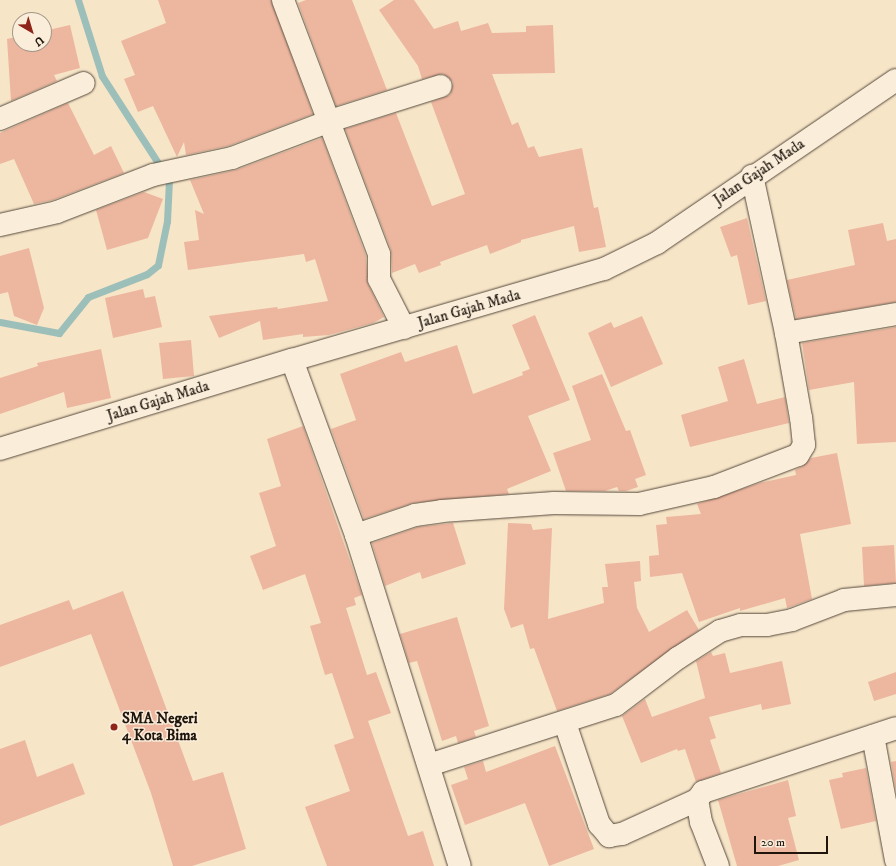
<!DOCTYPE html>
<html>
<head>
<meta charset="utf-8">
<style>
  body { margin:0 }
  #map { position:relative; width:896px; height:866px; overflow:hidden; background:#f7e5c8; font-family:"IM FELL DW Pica",serif }
  div>[style] { position:absolute }
  .stream>* { height:7px; margin:-3.5px; padding:0 3.5px; transform-origin:3.5px; border-radius:3.5px; background:#9dbfb9 }
  .building>* { inset:0; background:#edb69f }
  .roads { filter:drop-shadow(0 0 1px #55493b) drop-shadow(0 0 1px #55493b) }
  .street>* { height:22px; margin:-11px; padding:0 11px; transform-origin:11px; border-radius:11px; background:#faeedb }
  .secondary>* { height:22px; margin:-11px; padding:0 11px; transform-origin:11px; border-radius:11px; background:#faeedb }
  .dots>* { width:11px; height:11px; translate:-50% -50%; box-sizing:border-box; border:2px solid #faeedb; border-radius:50% }
  span { translate:-50% -50%; white-space:nowrap; text-align:center; line-height:1.15; -webkit-text-stroke:3px #faeedb; paint-order:stroke }
  .street-label { font-size:15px; color:#1f150c }
  .poi-label { font-size:15px; color:#1f150c; font-weight:700 }
  .left { translate:0 -50%; text-align:left }
  .north { position:absolute; left:12px; top:12px; width:40px; height:40px; box-sizing:border-box; background:#faeedb; border:1px solid #a29788; border-radius:50%; rotate:142deg; font-size:11px; font-weight:700; line-height:16px; text-align:center; color:#1f150c }
  .north::after { content:''; display:block; margin:auto; width:14px; height:18px; background:#8f2418; clip-path:polygon(50% 0,100% 100%,50% 72%,0 100%) }
  .scale { position:absolute; left:754px; top:836px; width:74px; height:18px; box-sizing:border-box; border:2px solid #1f150c; border-top:0; padding-left:5px; font-size:12px; line-height:14px; white-space:nowrap; color:#1f150c; -webkit-text-stroke:3px #faeedb; paint-order:stroke }
</style>
</head>
<body>
<div id="map">
  <div class="stream">
    <div style="left:0;top:322px;width:60px;rotate:10.6deg"></div>
    <div style="left:59px;top:333px;width:46px;rotate:-51.1deg"></div>
    <div style="left:88px;top:297px;width:63px;rotate:-21.3deg"></div>
    <div style="left:147px;top:274px;width:14px;rotate:-39deg"></div>
    <div style="left:158px;top:265px;width:45px;rotate:-78.4deg"></div>
    <div style="left:167px;top:221px;width:41px;rotate:-87.2deg"></div>
    <div style="left:169px;top:180px;width:124px;rotate:-122.8deg"></div>
    <div style="left:102px;top:76px;width:80px;rotate:-107.5deg"></div>
  </div>
  <div class="building">
    <div style="clip-path:polygon(158px 0,271px 0,313px 114px,228px 146px,186px 155px,184px 142px,177px 157px,153px 106px,138px 112px,124px 79px,135px 75px,121px 41px,166px 23px)"></div>
    <div style="clip-path:polygon(306px 0,352px 0,387px 90px,336px 106px,298px 3px)"></div>
    <div style="clip-path:polygon(394px 0,414px 0,434px 29px,458px 21px,461px 31px,488px 23px,492px 33px,526px 32px,526px 26px,553px 25px,555px 73px,492px 74px,512px 125px,518px 122px,528px 148px,534px 146px,539px 157px,582px 148px,594px 208px,598px 207px,606px 247px,579px 252px,574px 226px,521px 240px,521px 242px,490px 254px,487px 245px,440px 262px,441px 265px,419px 273px,415px 264px,392px 273px,391px 250px,345px 129px,396px 113px,432px 206px,465px 194px,431px 102px,450px 95px,453px 82px,443px 74px,422px 79px,418px 66px,379px 10px)"></div>
    <div style="clip-path:polygon(70px 25px,80px 68px,54px 75px,57px 81px,11px 101px,7px 39px,20px 36px,20px 44px,44px 44px,44px 31px)"></div>
    <div style="clip-path:polygon(68px 103px,94px 155px,111px 146px,124px 173px,53px 200px,34px 204px,14px 159px,0 164px,0 133px)"></div>
    <div style="clip-path:polygon(322px 138px,366px 256px,368px 284px,384px 317px,373px 323px,329px 335px,303px 337px,303px 334px,263px 340px,260px 321px,219px 338px,209px 316px,277px 307px,278px 309px,328px 301px,315px 259px,306px 262px,304px 254px,188px 270px,184px 242px,199px 240px,195px 210px,204px 214px,190px 180px,236px 170px)"></div>
    <div style="clip-path:polygon(144px 192px,163px 199px,148px 238px,107px 250px,96px 210px)"></div>
    <div style="clip-path:polygon(747px 218px,766px 301px,748px 305px,737px 255px,731px 257px,720px 227px)"></div>
    <div style="clip-path:polygon(883px 223px,887px 241px,896px 239px,896px 302px,796px 319px,787px 280px,855px 265px,848px 230px)"></div>
    <div style="clip-path:polygon(29px 248px,44px 308px,37px 325px,14px 316px,8px 292px,0 294px,0 256px)"></div>
    <div style="clip-path:polygon(143px 289px,145px 298px,155px 296px,162px 327px,113px 338px,105px 298px)"></div>
    <div style="clip-path:polygon(535px 315px,570px 400px,528px 416px,551px 471px,507px 489px,509px 494px,413px 503px,364px 519px,331px 429px,356px 420px,340px 374px,401px 352px,405px 362px,457px 345px,473px 394px,523px 375px,522px 372px,530px 369px,512px 325px)"></div>
    <div style="clip-path:polygon(642px 316px,663px 364px,611px 387px,588px 333px,611px 322px,614px 328px)"></div>
    <div style="clip-path:polygon(896px 327px,896px 442px,857px 444px,854px 382px,809px 390px,802px 343px)"></div>
    <div style="clip-path:polygon(191px 340px,194px 376px,163px 379px,159px 343px)"></div>
    <div style="clip-path:polygon(101px 349px,111px 398px,67px 408px,64px 392px,0 414px,0 378px,38px 366px,37px 363px)"></div>
    <div style="clip-path:polygon(744px 359px,757px 404px,785px 397px,789px 423px,690px 447px,681px 415px,728px 401px,718px 367px)"></div>
    <div style="clip-path:polygon(602px 374px,626px 431px,630px 430px,646px 475px,635px 479px,638px 487px,626px 491px,619px 491px,617px 487px,605px 491px,566px 491px,553px 453px,591px 440px,572px 386px)"></div>
    <div style="clip-path:polygon(303px 426px,362px 595px,354px 598px,356px 605px,346px 608px,367px 675px,376px 672px,391px 713px,368px 721px,408px 836px,423px 831px,434px 866px,327px 866px,305px 807px,350px 791px,334px 745px,354px 738px,332px 673px,325px 675px,310px 626px,321px 623px,305px 574px,263px 590px,250px 556px,276px 546px,259px 493px,281px 486px,267px 439px)"></div>
    <div style="clip-path:polygon(837px 453px,851px 524px,800px 534px,812px 599px,787px 608px,785px 598px,740px 611px,740px 608px,699px 622px,682px 573px,650px 577px,649px 556px,659px 555px,656px 525px,667px 524px,666px 517px,701px 514px,697px 504px,760px 483px,796px 475px,795px 470px,803px 466px,811px 458px)"></div>
    <div style="clip-path:polygon(453px 523px,466px 564px,422px 579px,420px 572px,385px 586px,372px 543px,418px 527px)"></div>
    <div style="clip-path:polygon(508px 523px,531px 524px,533px 530px,552px 528px,548px 619px,604px 603px,602px 587px,608px 587px,605px 564px,640px 561px,641px 581px,634px 582px,637px 608px,649px 632px,687px 610px,699px 630px,610px 694px,557px 711px,534px 648px,530px 649px,523px 624px,511px 628px,504px 609px)"></div>
    <div style="clip-path:polygon(894px 545px,896px 583px,864px 586px,862px 547px)"></div>
    <div style="clip-path:polygon(123px 591px,193px 781px,223px 772px,246px 849px,192px 866px,173px 866px,151px 793px,91px 634px,0 667px,0 625px,69px 600px,73px 610px)"></div>
    <div style="clip-path:polygon(457px 617px,489px 726px,474px 731px,476px 737px,458px 743px,456px 736px,442px 741px,417px 661px,409px 663px,400px 634px)"></div>
    <div style="clip-path:polygon(711px 652px,713px 656px,725px 653px,730px 673px,782px 661px,791px 704px,762px 710px,761px 704px,709px 717px,716px 738px,710px 740px,721px 773px,696px 782px,685px 749px,678px 751px,677px 749px,641px 763px,622px 716px,645px 699px,652px 717px,705px 698px,696px 661px)"></div>
    <div style="clip-path:polygon(896px 672px,896px 694px,874px 701px,868px 682px)"></div>
    <div style="clip-path:polygon(25px 740px,37px 777px,73px 763px,85px 794px,0 826px,0 749px)"></div>
    <div style="clip-path:polygon(555px 746px,594px 849px,549px 866px,525px 803px,465px 825px,451px 785px,468px 779px,464px 767px,483px 761px,486px 772px)"></div>
    <div style="clip-path:polygon(896px 761px,896px 791px,891px 762px)"></div>
    <div style="clip-path:polygon(866px 768px,876px 821px,841px 829px,829px 780px,843px 777px,842px 773px)"></div>
    <div style="clip-path:polygon(788px 780px,796px 816px,788px 818px,799px 860px,778px 866px,737px 866px,718px 800px)"></div>
  </div>
  <div class="roads">
    <div class="street">
      <div style="left:283px;top:0;width:272px;rotate:69.3deg"></div>
      <div style="left:379px;top:254px;width:25px;rotate:90deg"></div>
      <div style="left:379px;top:279px;width:55px;rotate:63deg"></div>
      <div style="left:0;top:119px;width:91px;rotate:-23.2deg"></div>
      <div style="left:0;top:225px;width:58px;rotate:-12.8deg"></div>
      <div style="left:57px;top:212px;width:103px;rotate:-21.1deg"></div>
      <div style="left:153px;top:175px;width:81px;rotate:-12.1deg"></div>
      <div style="left:232px;top:158px;width:105px;rotate:-20.7deg"></div>
      <div style="left:330px;top:121px;width:116px;rotate:-17.5deg"></div>
      <div style="left:786px;top:333px;width:112px;rotate:-9.8deg"></div>
      <div style="left:292px;top:360px;width:186px;rotate:69.9deg"></div>
      <div style="left:356px;top:535px;width:347px;rotate:72.6deg"></div>
      <div style="left:356px;top:535px;width:62px;rotate:-18.7deg"></div>
      <div style="left:415px;top:515px;width:27px;rotate:-8deg"></div>
      <div style="left:442px;top:511px;width:112px;rotate:-4.1deg"></div>
      <div style="left:554px;top:503px;width:85px;rotate:0.7deg"></div>
      <div style="left:639px;top:504px;width:77px;rotate:-12.8deg"></div>
      <div style="left:714px;top:487px;width:90px;rotate:-20.9deg"></div>
      <div style="left:798px;top:455px;width:12px;rotate:-59deg"></div>
      <div style="left:804px;top:445px;width:27px;rotate:-96deg"></div>
      <div style="left:801px;top:418px;width:86px;rotate:-100deg"></div>
      <div style="left:786px;top:333px;width:161px;rotate:-102.2deg"></div>
      <div style="left:565px;top:723px;width:107px;rotate:71.4deg"></div>
      <div style="left:599px;top:824px;width:16px;rotate:50deg"></div>
      <div style="left:609px;top:836px;width:13px;rotate:-9deg"></div>
      <div style="left:622px;top:834px;width:82px;rotate:-24.4deg"></div>
      <div style="left:873px;top:736px;width:126px;rotate:79.5deg"></div>
      <div style="left:429px;top:765px;width:196px;rotate:-17.8deg"></div>
      <div style="left:616px;top:705px;width:78px;rotate:-37.2deg"></div>
      <div style="left:678px;top:658px;width:50px;rotate:-32.7deg"></div>
      <div style="left:720px;top:631px;width:22px;rotate:-16deg"></div>
      <div style="left:741px;top:625px;width:26px"></div>
      <div style="left:767px;top:625px;width:25px;rotate:-11deg"></div>
      <div style="left:792px;top:620px;width:56px;rotate:-21deg"></div>
      <div style="left:844px;top:600px;width:52px;rotate:-5.5deg"></div>
      <div style="left:718px;top:866px;width:47px;rotate:-111.1deg"></div>
      <div style="left:701px;top:822px;width:22px;rotate:-100deg"></div>
      <div style="left:697px;top:800px;width:10px;rotate:-53deg"></div>
      <div style="left:703px;top:792px;width:203px;rotate:-18.3deg"></div>
    </div>
    <div class="secondary">
      <div style="left:0;top:449px;width:305px;rotate:-17deg"></div>
      <div style="left:292px;top:360px;width:325px;rotate:-16.3deg"></div>
      <div style="left:604px;top:269px;width:59px;rotate:-26.1deg"></div>
      <div style="left:657px;top:243px;width:289px;rotate:-34.3deg"></div>
    </div>
  </div>
  <div class="dots">
    <div style="left:114px;top:727px;background:#8f2418"></div>
  </div>
  <div class="street-label">
    <span style="left:759px;top:172px;rotate:-34deg">Jalan Gajah Mada</span>
    <span style="left:469px;top:309px;rotate:-16deg">Jalan Gajah Mada</span>
    <span style="left:158px;top:401px;rotate:-17deg">Jalan Gajah Mada</span>
  </div>
  <div class="poi-label">
    <span class="left" style="left:122px;top:727px">SMA Negeri<br>4 Kota Bima</span>
  </div>
  <div class="north">U</div>
  <div class="scale">20 m</div>
</div>
</body>
</html>
